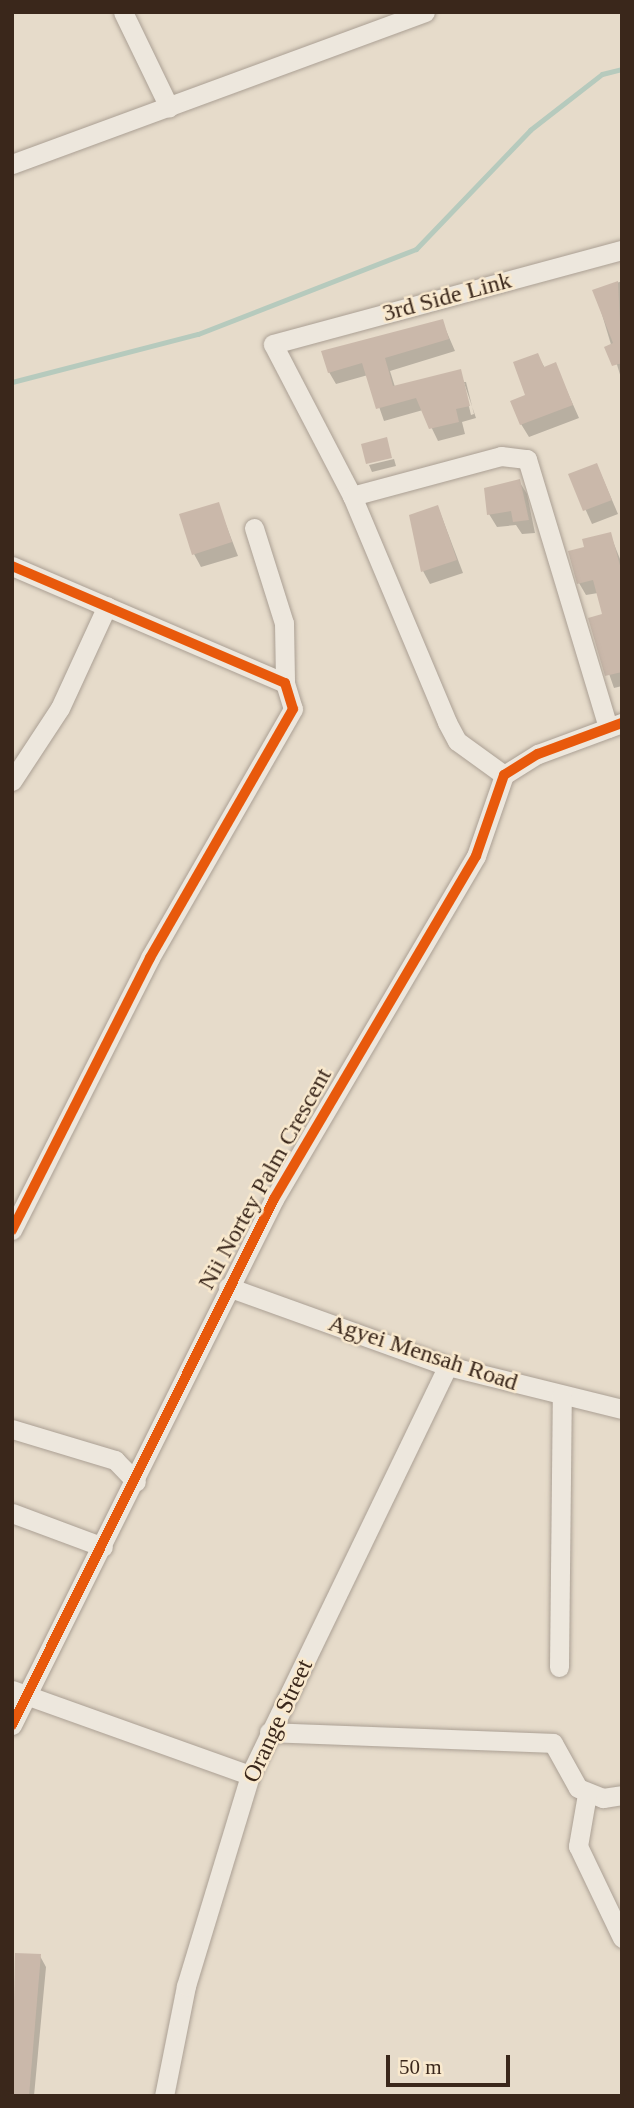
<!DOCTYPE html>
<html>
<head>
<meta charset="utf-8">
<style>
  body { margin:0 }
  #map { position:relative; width:634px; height:2108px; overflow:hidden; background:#e6dbca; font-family:Georgia,serif }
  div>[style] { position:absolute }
  .shadow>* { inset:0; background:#0003 }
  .stream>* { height:5px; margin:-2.5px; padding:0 2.5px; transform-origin:2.5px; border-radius:2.5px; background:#b6cabd }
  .building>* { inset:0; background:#cab8aa }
  .roads { filter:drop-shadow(0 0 2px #aba094) drop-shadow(0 0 2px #aba094) }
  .street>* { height:19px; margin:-9.5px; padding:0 9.5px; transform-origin:9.5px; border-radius:9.5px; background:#ede7dd }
  .cycleway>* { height:10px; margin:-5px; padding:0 5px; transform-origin:5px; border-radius:5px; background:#e8590c }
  span { translate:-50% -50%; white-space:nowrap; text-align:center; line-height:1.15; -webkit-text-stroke:5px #f9e9ce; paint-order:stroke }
  .street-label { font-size:24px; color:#3a271b }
  .frame { position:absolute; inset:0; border:14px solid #3a271b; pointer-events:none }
  .scale { position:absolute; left:386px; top:2055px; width:124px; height:32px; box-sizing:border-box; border:4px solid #3a271b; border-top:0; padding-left:9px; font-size:21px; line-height:24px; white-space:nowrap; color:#3a271b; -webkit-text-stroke:5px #f9e9ce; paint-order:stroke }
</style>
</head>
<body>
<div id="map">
  <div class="shadow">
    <div style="clip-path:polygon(622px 281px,622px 377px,621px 378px,595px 291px)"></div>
    <div style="clip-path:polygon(evenodd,442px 321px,455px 351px,390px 371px,395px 387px,460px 371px,476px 418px,462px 422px,465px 434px,438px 441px,423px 410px,384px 421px,368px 375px,336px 384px,329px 372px,442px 321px,463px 382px,466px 382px,474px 414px,471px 415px,463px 382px)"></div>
    <div style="clip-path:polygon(537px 355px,545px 368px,555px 364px,579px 418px,529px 437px,521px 424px)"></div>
    <div style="clip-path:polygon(394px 459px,396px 466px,372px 472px,369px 465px)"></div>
    <div style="clip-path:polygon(597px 465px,618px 514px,592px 524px,570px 475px)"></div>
    <div style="clip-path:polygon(519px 481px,527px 494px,535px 533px,522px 534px,516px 525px,497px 527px,489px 514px)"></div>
    <div style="clip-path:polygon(218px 504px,238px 556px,201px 567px,194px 554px)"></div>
    <div style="clip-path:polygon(438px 507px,463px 573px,430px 584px,423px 571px)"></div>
    <div style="clip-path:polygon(610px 534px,622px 564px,622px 686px,614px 688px,590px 619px,604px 616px,598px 593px,586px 595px,579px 583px,586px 549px)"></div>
    <div style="clip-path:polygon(17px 1955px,40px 1956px,46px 1967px,34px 2096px,12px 2096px)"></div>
  </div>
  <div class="stream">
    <div style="left:12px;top:382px;width:192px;rotate:-14.5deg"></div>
    <div style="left:198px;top:334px;width:234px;rotate:-21.3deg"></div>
    <div style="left:416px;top:249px;width:165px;rotate:-46.2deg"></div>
    <div style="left:530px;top:130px;width:91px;rotate:-37.9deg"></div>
    <div style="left:602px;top:74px;width:21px;rotate:-14deg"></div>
  </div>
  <div class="building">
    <div style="clip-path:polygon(618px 281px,622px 363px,612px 366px,604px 347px,613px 343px,592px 290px)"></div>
    <div style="clip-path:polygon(443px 319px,449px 339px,385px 358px,393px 386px,461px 369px,470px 406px,456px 409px,459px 422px,429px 429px,416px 398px,376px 409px,362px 363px,328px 373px,321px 351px)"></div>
    <div style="clip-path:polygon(538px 353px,544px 367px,556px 362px,573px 405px,520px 425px,510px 401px,525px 395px,513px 362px)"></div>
    <div style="clip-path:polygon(387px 437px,392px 458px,366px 464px,361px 444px)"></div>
    <div style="clip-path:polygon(597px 463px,612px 500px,583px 511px,568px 474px)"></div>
    <div style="clip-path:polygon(520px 479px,529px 520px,513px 522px,511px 511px,487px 515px,484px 488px)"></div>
    <div style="clip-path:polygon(219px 502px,232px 542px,192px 555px,179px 514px)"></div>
    <div style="clip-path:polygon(438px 505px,457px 560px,421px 572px,409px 515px)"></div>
    <div style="clip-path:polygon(611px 532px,622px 573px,622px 672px,605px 676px,588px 618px,602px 614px,593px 580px,577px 584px,568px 551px,584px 547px,582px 539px)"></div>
    <div style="clip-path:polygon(15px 1953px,41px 1954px,29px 2096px,12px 2096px)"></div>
  </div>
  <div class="roads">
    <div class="street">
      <div style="left:123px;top:12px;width:106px;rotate:64.2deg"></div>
      <div style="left:12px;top:164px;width:440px;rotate:-20.2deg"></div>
      <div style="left:352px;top:496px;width:171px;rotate:-117.5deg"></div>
      <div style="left:273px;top:344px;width:361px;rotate:-15.1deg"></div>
      <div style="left:254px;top:528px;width:100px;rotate:72.5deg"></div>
      <div style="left:284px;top:623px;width:60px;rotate:89deg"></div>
      <div style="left:12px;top:566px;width:297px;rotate:23.2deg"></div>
      <div style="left:285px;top:683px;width:27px;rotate:73deg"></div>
      <div style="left:293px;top:709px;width:287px;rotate:119.9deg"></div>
      <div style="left:150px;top:958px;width:305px;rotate:116.9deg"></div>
      <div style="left:504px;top:775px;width:58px;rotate:-144.1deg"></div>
      <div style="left:457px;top:741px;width:21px;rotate:-118deg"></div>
      <div style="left:447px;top:722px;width:245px;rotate:-112.8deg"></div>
      <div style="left:352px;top:496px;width:154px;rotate:-15deg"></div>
      <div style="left:501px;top:456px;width:26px;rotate:7deg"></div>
      <div style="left:527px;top:459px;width:281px;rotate:73.2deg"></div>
      <div style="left:12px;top:781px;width:87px;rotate:-56.7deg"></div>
      <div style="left:60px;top:708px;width:112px;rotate:-65.3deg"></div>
      <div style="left:228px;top:1287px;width:234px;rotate:19.8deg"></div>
      <div style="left:448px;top:1366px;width:179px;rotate:13.9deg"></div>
      <div style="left:12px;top:1429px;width:108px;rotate:16.8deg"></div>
      <div style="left:115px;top:1460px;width:30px;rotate:46deg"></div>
      <div style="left:12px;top:1513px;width:97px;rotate:20.5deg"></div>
      <div style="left:559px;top:1667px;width:272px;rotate:-89.4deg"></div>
      <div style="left:12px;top:1690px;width:253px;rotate:19.7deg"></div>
      <div style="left:12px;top:1725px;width:588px;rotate:-63.52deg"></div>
      <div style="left:274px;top:1199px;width:398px;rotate:-59.5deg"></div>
      <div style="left:476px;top:856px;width:86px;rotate:-70.9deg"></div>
      <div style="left:504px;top:775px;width:40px;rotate:-32deg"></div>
      <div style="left:538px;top:754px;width:90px;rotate:-20.3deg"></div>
      <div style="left:269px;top:1732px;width:284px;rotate:2.2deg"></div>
      <div style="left:553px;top:1743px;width:51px;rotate:60.9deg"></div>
      <div style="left:578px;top:1788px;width:27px;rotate:22deg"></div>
      <div style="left:603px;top:1798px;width:19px;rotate:-9deg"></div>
      <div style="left:587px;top:1794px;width:53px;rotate:99.8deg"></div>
      <div style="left:578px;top:1846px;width:102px;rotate:64.4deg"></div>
      <div style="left:164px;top:2096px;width:112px;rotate:-78.7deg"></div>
      <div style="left:186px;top:1986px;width:220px;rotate:-73.1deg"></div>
      <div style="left:250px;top:1775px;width:454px;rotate:-64.2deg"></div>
    </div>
  </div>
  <div class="cycleway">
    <div style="left:12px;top:566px;width:297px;rotate:23.2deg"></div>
    <div style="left:285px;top:683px;width:27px;rotate:73deg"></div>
    <div style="left:293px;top:709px;width:287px;rotate:119.9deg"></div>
    <div style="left:150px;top:958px;width:305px;rotate:116.9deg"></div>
    <div style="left:12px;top:1725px;width:588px;rotate:-63.52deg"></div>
    <div style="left:274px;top:1199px;width:398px;rotate:-59.5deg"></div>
    <div style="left:476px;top:856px;width:86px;rotate:-70.9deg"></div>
    <div style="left:504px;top:775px;width:40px;rotate:-32deg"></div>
    <div style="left:538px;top:754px;width:90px;rotate:-20.3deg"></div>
  </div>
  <div class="street-label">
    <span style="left:447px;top:297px;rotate:-15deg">3rd Side Link</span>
    <span style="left:265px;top:1179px;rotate:-61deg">Nii Nortey Palm Crescent</span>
    <span style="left:423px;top:1353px;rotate:18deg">Agyei Mensah Road</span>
    <span style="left:278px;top:1721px;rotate:-65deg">Orange Street</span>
  </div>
  <div class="frame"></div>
  <div class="scale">50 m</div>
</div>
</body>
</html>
